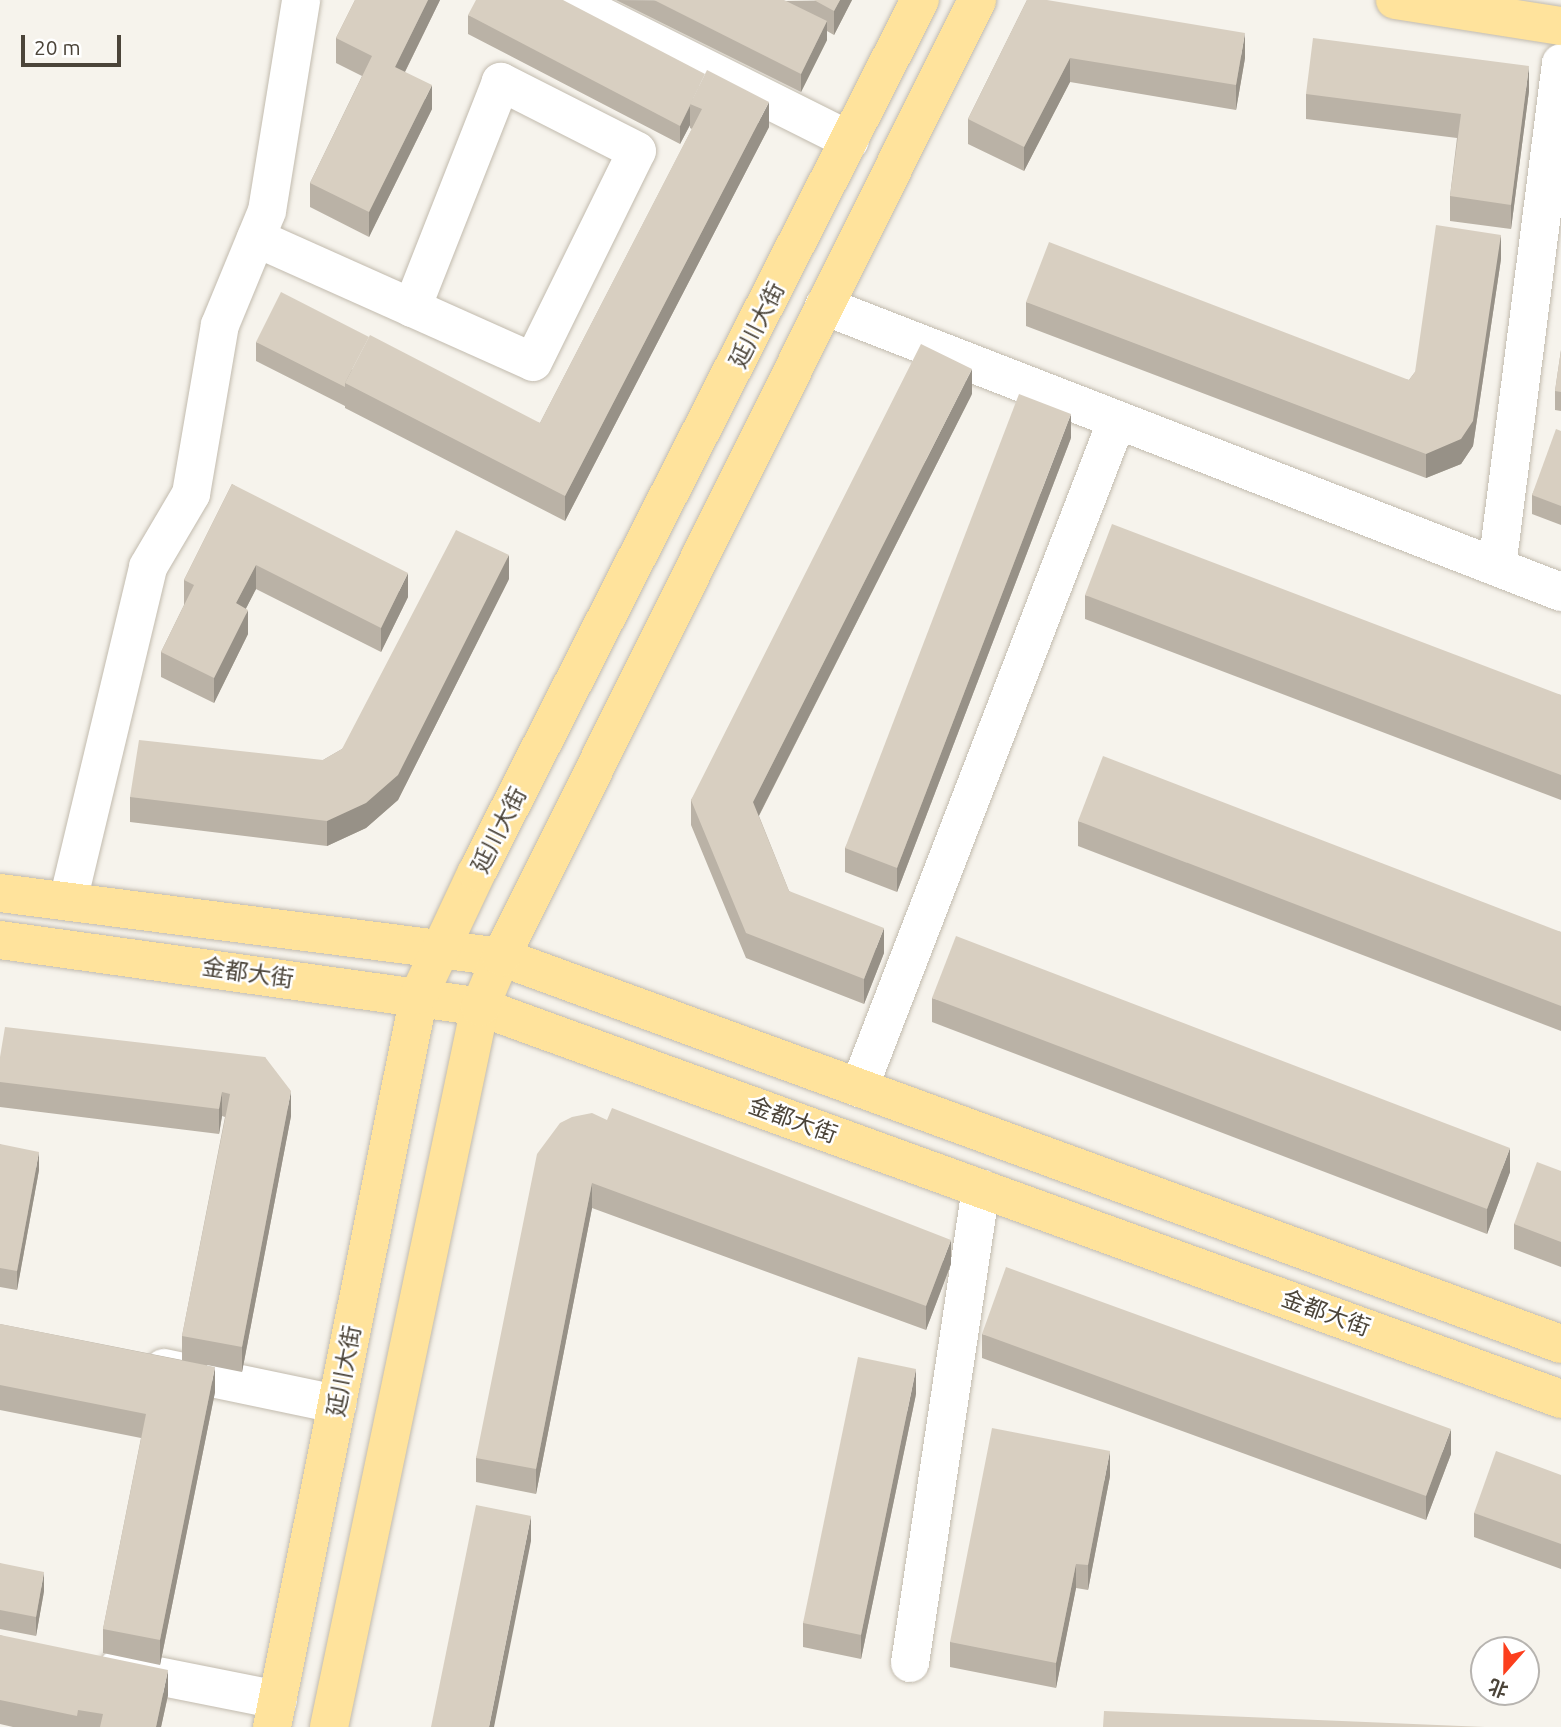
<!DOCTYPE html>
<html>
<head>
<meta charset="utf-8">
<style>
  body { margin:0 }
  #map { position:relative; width:1561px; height:1727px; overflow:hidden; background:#f6f3ec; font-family:Ubuntu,"Noto Sans SC",sans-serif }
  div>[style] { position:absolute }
  .roads { filter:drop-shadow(0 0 2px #c2bbae) drop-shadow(0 0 2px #c2bbae) }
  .minor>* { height:38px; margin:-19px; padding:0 19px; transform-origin:19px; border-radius:19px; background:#fff }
  .major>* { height:38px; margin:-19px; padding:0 19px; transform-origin:19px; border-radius:19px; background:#ffe39c }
  .wall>* { inset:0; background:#bab2a6 }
  .shaded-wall>* { inset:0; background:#979187 }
  .building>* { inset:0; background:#d8cfc1 }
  span { translate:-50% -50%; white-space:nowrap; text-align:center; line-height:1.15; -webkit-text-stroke:5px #fff; paint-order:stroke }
  .street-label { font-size:23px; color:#4b4439 }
  .north { position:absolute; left:1470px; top:1636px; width:70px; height:70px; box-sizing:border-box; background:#fff; border:2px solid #b7b4b0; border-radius:50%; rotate:201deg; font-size:19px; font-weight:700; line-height:28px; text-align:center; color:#4b4439 }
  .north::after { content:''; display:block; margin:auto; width:24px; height:32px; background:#fc3f1d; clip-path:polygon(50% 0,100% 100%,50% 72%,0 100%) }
  .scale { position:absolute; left:21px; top:35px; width:100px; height:32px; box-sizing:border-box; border:4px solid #4b4439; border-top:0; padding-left:9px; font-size:21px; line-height:24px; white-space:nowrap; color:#4b4439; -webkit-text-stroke:5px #fff; paint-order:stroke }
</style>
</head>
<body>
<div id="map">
  <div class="roads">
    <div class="minor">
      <div style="left:569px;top:0;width:314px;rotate:26.6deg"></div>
      <div style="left:256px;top:238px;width:303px;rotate:24.1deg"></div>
      <div style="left:533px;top:362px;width:235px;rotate:-63.8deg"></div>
      <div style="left:637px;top:151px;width:153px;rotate:-153.1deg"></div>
      <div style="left:501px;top:82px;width:243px;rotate:111.5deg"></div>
      <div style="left:824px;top:306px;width:791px;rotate:21.21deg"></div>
      <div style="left:1497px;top:567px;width:508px;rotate:-82.76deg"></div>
      <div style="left:68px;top:901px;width:343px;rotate:-76.5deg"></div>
      <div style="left:148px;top:567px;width:85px;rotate:-59.5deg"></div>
      <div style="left:191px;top:494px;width:171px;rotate:-80.3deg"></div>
      <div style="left:220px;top:325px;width:123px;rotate:-67.6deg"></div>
      <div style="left:267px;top:211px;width:214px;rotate:-80.8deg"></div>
      <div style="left:859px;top:1088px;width:716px;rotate:-68.88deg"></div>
      <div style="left:164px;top:1368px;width:177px;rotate:11.8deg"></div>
      <div style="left:910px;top:1663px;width:480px;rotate:-81.5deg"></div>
      <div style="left:118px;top:1668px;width:163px;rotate:11.3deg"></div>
    </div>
    <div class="major">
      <div style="left:1395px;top:0;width:168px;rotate:8.9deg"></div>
      <div style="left:0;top:893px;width:505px;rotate:7.28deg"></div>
      <div style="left:501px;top:957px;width:1128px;rotate:20.06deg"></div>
      <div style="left:0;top:940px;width:485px;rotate:7.9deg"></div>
      <div style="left:480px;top:1007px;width:1150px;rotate:19.93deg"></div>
      <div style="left:272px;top:1727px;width:747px;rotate:-78.64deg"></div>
      <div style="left:419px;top:995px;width:136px;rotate:-64.8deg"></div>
      <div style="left:477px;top:872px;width:978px;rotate:-63.07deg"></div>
      <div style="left:329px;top:1727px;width:736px;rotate:-78.16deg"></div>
      <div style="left:480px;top:1007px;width:54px;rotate:-67.2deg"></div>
      <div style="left:501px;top:957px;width:1069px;rotate:-63.55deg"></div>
    </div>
  </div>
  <div class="wall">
    <div style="clip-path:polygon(355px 0,440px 0,405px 72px,432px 109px,369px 237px,310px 207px,310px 183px,362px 76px,336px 63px,336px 38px)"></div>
    <div style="clip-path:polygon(616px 0,786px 1px,852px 0,834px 35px,827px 31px,827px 40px,801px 92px)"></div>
    <div style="clip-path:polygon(1027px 0,1245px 58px,1236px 110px,1070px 82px,1024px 171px,968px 144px,968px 119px)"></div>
    <div style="clip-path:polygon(468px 15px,769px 127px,565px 521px,345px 408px,345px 406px,256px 361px,256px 342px,540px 423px,692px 129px,690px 128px,690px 125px,680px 144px,468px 34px)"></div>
    <div style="clip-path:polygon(1529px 91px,1511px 229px,1450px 221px,1450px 196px,1457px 138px,1306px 119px,1306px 94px)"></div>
    <div style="clip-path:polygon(1501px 259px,1473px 446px,1461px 464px,1426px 478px,1026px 326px,1026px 302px,1409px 380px)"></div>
    <div style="clip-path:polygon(1561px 350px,1561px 411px,1555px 410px,1555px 391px)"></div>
    <div style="clip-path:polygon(972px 394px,759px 816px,789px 891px,884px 953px,864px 1004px,746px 958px,691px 825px,691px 800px)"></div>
    <div style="clip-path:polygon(1561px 431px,1561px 525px,1532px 514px,1532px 495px)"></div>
    <div style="clip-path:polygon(1071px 438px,897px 892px,845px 872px,845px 848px)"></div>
    <div style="clip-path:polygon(232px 484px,408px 597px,381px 652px,256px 589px,246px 608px,248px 634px,214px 703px,161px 677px,161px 652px,184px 605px,184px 580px)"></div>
    <div style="clip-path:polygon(509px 579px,398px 800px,366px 828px,327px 846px,130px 822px,130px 797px,323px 760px,342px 749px)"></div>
    <div style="clip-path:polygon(1085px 595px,1561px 695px,1561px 800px,1085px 619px)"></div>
    <div style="clip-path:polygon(1078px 821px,1561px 932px,1561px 1031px,1078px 846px)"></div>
    <div style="clip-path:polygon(932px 998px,1510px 1172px,1487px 1234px,932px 1022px)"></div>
    <div style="clip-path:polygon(0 1057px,265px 1057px,291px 1116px,242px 1372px,207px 1365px,215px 1392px,160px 1665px,103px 1653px,103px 1629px,141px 1438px,0 1410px,0 1324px,182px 1360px,182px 1336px,225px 1117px,222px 1116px,219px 1134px,0 1107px)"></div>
    <div style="clip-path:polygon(607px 1120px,951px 1264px,926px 1330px,592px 1208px,536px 1494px,476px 1482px,476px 1458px)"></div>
    <div style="clip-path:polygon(0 1144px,39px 1170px,17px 1290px,0 1287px)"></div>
    <div style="clip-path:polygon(1561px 1171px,1561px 1267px,1514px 1249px,1514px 1224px)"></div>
    <div style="clip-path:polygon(982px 1334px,1451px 1454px,1426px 1520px,982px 1358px)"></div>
    <div style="clip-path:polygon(916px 1394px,861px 1659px,803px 1647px,803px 1623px)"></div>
    <div style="clip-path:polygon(1561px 1475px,1561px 1569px,1474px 1537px,1474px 1513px)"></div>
    <div style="clip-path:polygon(1110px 1476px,1088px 1590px,1076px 1588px,1056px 1688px,950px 1667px,950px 1642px)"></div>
    <div style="clip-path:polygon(0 1563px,44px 1591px,36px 1636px,0 1629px)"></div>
    <div style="clip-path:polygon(0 1635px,168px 1695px,161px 1727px,13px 1727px,0 1724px)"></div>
  </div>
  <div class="shaded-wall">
    <div style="clip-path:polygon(428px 0,440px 0,395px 92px,395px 67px)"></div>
    <div style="clip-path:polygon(840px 0,852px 0,834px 35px,834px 11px)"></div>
    <div style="clip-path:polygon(827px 21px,827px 40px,801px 92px,801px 74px)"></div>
    <div style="clip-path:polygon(1245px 33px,1245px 58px,1236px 110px,1236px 85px)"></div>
    <div style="clip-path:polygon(1070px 58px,1070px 82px,1024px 171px,1024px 147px)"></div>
    <div style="clip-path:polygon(1529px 66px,1529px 91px,1511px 229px,1511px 205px)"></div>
    <div style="clip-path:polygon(432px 85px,432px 109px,369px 237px,369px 212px)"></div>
    <div style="clip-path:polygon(769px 102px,769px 127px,565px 521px,565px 496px)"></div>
    <div style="clip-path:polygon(690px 106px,690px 125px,680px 144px,680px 126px)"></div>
    <div style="clip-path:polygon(1501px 235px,1501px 259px,1473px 446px,1461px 464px,1426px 478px,1426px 454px)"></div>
    <div style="clip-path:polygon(972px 369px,972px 394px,753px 827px,753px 802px)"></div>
    <div style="clip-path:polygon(1071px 414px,1071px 438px,897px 892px,897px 868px)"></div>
    <div style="clip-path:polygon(509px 555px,509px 579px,398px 800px,366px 828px,327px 846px,327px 821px)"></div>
    <div style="clip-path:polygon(256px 565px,256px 589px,236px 628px,236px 603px)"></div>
    <div style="clip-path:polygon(408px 573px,408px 597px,381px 652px,381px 628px)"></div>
    <div style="clip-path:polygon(248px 610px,248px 634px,214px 703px,214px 678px)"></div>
    <div style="clip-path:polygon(884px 928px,884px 953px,864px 1004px,864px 979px)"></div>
    <div style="clip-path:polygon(291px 1091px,291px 1116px,242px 1372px,242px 1347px)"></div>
    <div style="clip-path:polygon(222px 1092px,222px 1116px,219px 1134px,219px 1109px)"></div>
    <div style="clip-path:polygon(1510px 1148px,1510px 1172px,1487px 1234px,1487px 1209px)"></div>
    <div style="clip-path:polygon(39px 1152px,39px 1170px,17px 1290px,17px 1271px)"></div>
    <div style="clip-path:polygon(592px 1183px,592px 1208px,536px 1494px,536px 1469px)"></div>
    <div style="clip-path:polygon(951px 1240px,951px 1264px,926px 1330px,926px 1306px)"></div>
    <div style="clip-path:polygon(215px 1367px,215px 1392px,160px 1665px,160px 1640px)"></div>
    <div style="clip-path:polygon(916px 1369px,916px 1394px,861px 1659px,861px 1635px)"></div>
    <div style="clip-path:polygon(1451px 1429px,1451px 1454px,1426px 1520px,1426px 1496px)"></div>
    <div style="clip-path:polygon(1110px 1451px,1110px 1476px,1088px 1590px,1088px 1565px)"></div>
    <div style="clip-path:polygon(531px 1516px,531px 1541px,494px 1727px,489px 1727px)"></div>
    <div style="clip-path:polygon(1076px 1564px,1076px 1588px,1056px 1688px,1056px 1663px)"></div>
    <div style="clip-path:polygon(44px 1572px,44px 1591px,36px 1636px,36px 1617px)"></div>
    <div style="clip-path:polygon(168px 1670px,168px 1695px,161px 1727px,156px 1727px)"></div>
  </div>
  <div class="building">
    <div style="clip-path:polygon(355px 0,428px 0,395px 67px,432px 85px,369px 212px,310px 183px,372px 56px,336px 38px)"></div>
    <div style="clip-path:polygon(476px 0,563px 0,705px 74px,680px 126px,468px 15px)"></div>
    <div style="clip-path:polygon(654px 0,784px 0,827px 21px,801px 74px)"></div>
    <div style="clip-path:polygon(814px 0,840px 0,834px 11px)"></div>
    <div style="clip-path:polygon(1027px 0,1047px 0,1245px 33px,1236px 85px,1070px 58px,1024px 147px,968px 119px)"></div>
    <div style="clip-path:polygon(1313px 38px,1529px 66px,1511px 205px,1450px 196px,1461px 114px,1306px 94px)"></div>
    <div style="clip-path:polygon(707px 70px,769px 102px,565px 496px,345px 383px,370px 335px,540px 423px,702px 109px,690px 104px)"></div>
    <div style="clip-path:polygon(1436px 225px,1501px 235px,1473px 421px,1461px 439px,1426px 454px,1026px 302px,1049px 242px,1409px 380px,1415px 372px)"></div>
    <div style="clip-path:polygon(281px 292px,369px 337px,345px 383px,345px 387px,256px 342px)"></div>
    <div style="clip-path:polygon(921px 344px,972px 369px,753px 802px,789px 891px,884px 928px,864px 979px,746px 933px,691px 800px)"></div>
    <div style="clip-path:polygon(1561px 350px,1561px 392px,1555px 391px)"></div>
    <div style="clip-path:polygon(1019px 394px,1071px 414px,897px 868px,845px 848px)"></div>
    <div style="clip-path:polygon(1556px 429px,1561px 431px,1561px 506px,1532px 495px)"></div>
    <div style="clip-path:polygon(232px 484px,408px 573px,381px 628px,256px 565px,236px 603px,248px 610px,214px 678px,161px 652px,194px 585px,184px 580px)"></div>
    <div style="clip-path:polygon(1112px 524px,1561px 695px,1561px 775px,1085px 595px)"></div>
    <div style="clip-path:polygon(456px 530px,509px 555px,398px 775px,366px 803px,327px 821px,130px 797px,139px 740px,323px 760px,342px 749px)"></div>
    <div style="clip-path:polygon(1103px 756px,1561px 932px,1561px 1006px,1078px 821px)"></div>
    <div style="clip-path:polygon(956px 936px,1510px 1148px,1487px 1209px,932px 998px)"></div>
    <div style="clip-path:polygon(5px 1027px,265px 1057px,291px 1091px,242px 1347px,182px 1336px,230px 1094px,222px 1092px,219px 1109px,0 1082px,0 1057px)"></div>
    <div style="clip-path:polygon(612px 1108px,951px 1240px,926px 1306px,592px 1183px,536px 1469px,476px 1458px,537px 1154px,560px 1123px,572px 1117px,592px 1113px,607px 1120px)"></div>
    <div style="clip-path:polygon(0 1144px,39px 1152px,17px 1271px,0 1268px)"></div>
    <div style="clip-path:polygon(1537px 1162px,1561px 1171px,1561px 1242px,1514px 1224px)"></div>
    <div style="clip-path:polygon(1006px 1267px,1451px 1429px,1426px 1496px,982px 1334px)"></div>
    <div style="clip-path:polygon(0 1324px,215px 1367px,160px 1640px,103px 1629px,146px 1414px,0 1385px)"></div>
    <div style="clip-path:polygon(858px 1357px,916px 1369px,861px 1635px,803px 1623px)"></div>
    <div style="clip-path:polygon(992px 1428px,1110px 1451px,1088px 1565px,1076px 1564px,1056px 1663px,950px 1642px)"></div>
    <div style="clip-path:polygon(1496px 1451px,1561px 1475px,1561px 1544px,1474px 1513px)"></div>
    <div style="clip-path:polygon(476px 1505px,531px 1516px,489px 1727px,431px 1727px)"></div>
    <div style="clip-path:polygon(0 1563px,44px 1572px,36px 1617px,0 1610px)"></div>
    <div style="clip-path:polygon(0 1635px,168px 1670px,156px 1727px,100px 1727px,103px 1714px,78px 1710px,77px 1716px,0 1700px)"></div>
    <div style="clip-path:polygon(1104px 1711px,1485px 1727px,1103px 1727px)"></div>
  </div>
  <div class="street-label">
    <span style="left:757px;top:325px;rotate:-63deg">延川大街</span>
    <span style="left:499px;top:830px;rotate:-63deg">延川大街</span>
    <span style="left:248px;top:973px;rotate:8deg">金都大街</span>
    <span style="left:793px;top:1120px;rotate:20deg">金都大街</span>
    <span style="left:1326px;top:1313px;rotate:20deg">金都大街</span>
    <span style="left:344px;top:1371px;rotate:-79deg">延川大街</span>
  </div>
  <div class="north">北</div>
  <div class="scale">20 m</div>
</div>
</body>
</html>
